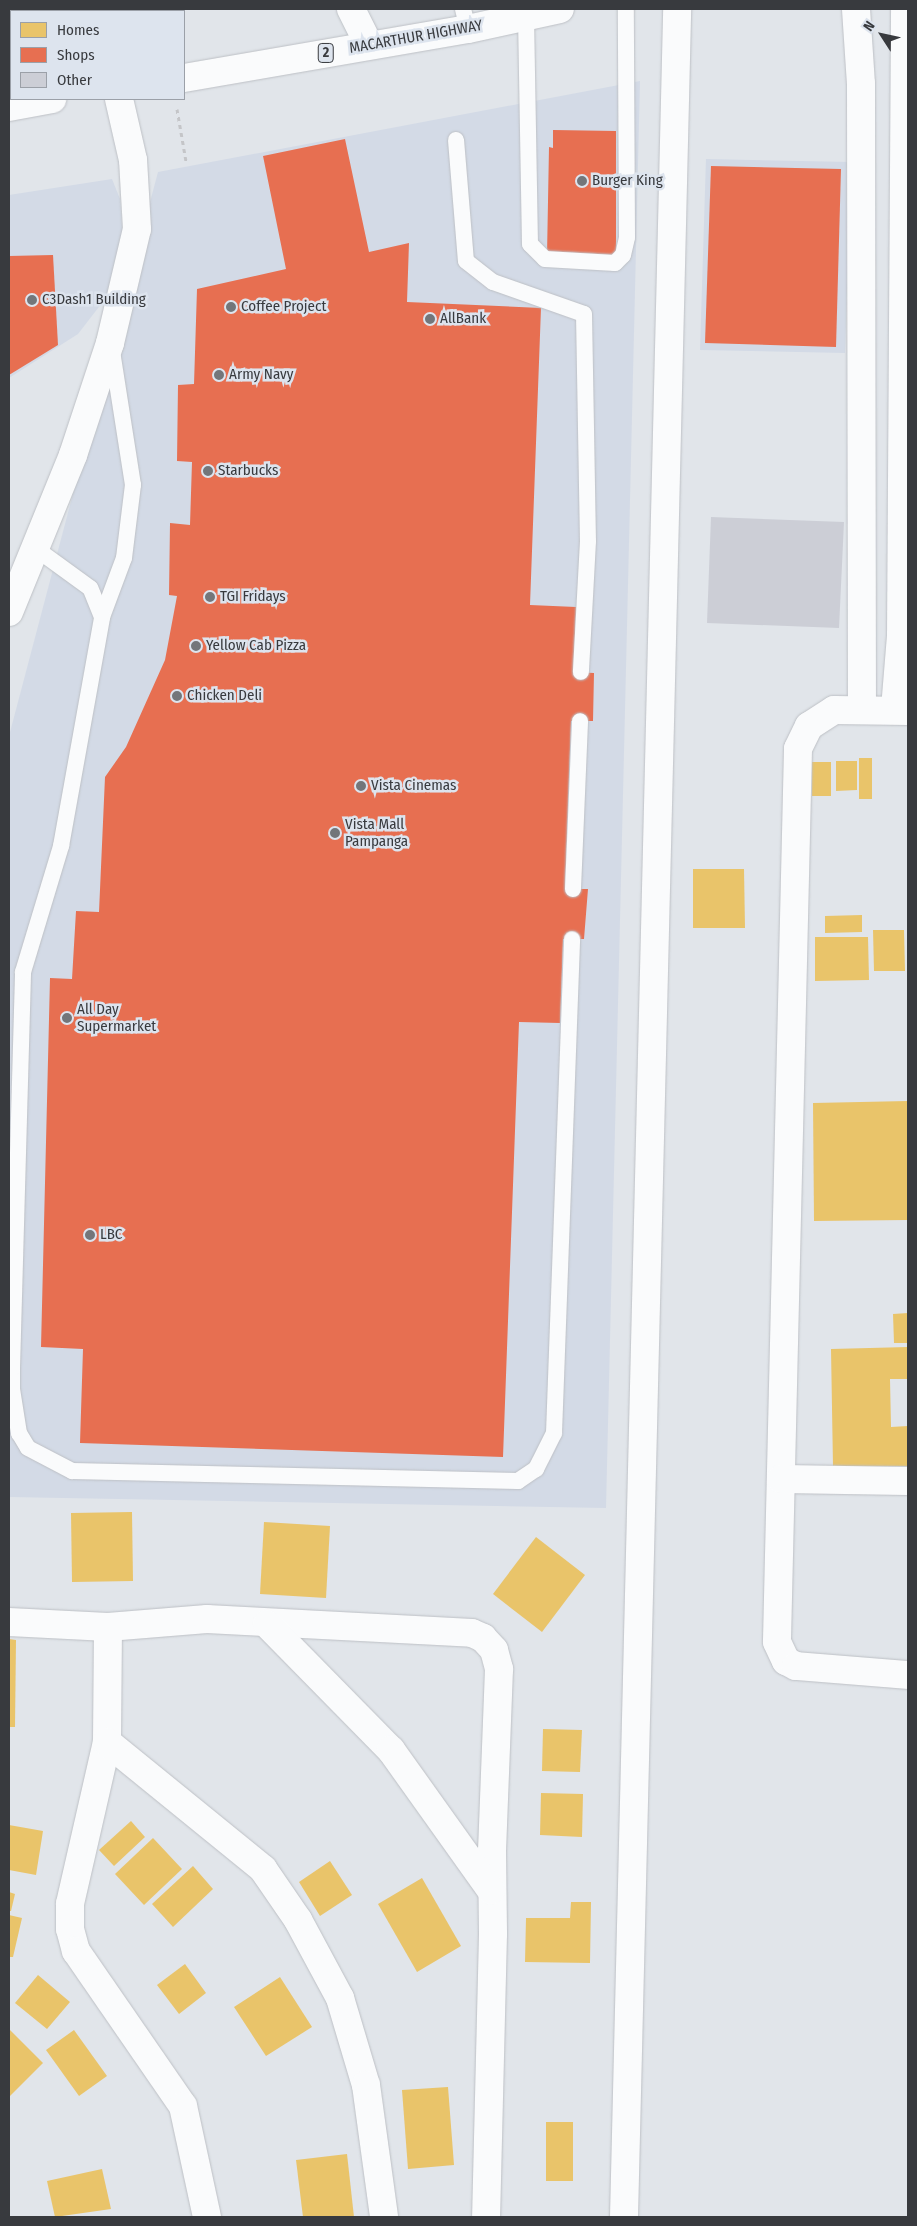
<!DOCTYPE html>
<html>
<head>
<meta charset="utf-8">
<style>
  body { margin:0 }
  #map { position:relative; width:917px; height:2226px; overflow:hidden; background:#e1e5ea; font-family:"Fira Sans Condensed",sans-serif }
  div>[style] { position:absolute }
  .built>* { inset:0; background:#d3dae6 }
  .homes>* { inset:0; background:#e9c46a }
  .shops>* { inset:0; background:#e76f51 }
  .building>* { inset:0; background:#ccced6 }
  .path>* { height:3px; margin-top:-1.5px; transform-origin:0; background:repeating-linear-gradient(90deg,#c4c5c8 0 4px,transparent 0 8px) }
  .roads { filter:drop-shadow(0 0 1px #bdc0c5) drop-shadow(0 0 1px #bdc0c5) }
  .lane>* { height:16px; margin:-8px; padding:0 8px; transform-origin:8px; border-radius:8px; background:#fafbfc }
  .street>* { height:28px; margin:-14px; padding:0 14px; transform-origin:14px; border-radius:14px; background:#fafbfc }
  .highway>* { height:28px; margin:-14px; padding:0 14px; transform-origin:14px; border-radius:14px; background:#fafbfc }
  .dots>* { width:14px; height:14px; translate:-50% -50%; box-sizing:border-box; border:2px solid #dde4ee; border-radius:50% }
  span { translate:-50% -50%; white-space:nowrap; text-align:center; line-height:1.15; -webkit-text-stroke:5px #dde4ee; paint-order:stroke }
  .shield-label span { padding:1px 4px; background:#dde4ee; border:1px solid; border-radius:4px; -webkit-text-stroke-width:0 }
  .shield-label { font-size:14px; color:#383a3e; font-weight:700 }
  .street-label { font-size:15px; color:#383a3e }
  .poi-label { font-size:15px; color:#383a3e }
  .left { translate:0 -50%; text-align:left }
  .frame { position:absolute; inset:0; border:10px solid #383a3e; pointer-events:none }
  .legend { position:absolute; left:10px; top:10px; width:175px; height:90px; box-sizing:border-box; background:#dde4ee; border:1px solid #9ba0a8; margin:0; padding:6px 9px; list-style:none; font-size:15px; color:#383a3e }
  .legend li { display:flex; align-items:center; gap:10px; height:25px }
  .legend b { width:25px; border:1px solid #9ba0a8 }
  .north { position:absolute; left:857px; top:10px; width:50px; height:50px; -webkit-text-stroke:4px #dde4ee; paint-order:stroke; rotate:305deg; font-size:14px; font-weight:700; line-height:20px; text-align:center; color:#383a3e }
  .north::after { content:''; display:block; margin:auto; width:18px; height:22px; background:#383a3e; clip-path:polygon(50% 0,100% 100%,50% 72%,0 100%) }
</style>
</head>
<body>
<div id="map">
  <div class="built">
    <div style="clip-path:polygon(640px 81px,606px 1508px,9px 1497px,9px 736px,158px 172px)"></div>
    <div style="clip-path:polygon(706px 159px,851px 162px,845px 353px,700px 350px)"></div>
    <div style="clip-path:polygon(112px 179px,120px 199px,123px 240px,112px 290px,78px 334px,9px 378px,9px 195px)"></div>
  </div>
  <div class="homes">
    <div style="clip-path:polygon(859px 758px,872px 758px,872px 799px,859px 799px)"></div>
    <div style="clip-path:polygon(836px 761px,857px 761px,857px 790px,836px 791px)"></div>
    <div style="clip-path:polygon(812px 762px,831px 762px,831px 796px,812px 796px)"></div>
    <div style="clip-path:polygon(693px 869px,744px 869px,745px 928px,693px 928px)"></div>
    <div style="clip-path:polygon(862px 915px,862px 932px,825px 933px,825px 916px)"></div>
    <div style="clip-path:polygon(873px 930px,904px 930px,905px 971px,874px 971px)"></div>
    <div style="clip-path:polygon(815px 937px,868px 937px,869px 980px,815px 981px)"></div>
    <div style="clip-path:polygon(908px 1101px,908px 1220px,814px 1221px,813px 1103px)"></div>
    <div style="clip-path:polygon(908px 1313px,908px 1343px,894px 1343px,893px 1314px)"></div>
    <div style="clip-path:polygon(908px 1347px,908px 1379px,890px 1379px,891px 1427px,908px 1426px,908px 1466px,833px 1467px,831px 1349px)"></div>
    <div style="clip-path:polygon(132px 1512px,133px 1581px,72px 1582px,71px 1513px)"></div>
    <div style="clip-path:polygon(264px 1522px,330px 1526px,326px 1598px,260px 1594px)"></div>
    <div style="clip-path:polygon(536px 1537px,585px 1575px,542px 1632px,493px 1594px)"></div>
    <div style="clip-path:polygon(9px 1639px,16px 1640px,15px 1727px,9px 1727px)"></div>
    <div style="clip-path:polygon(543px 1729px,582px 1730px,580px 1772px,542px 1771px)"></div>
    <div style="clip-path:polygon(541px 1793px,583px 1794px,582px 1837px,540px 1835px)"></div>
    <div style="clip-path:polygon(131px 1821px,145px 1837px,114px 1866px,99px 1850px)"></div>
    <div style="clip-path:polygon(9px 1825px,43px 1831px,36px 1875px,9px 1870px)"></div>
    <div style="clip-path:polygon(153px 1838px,182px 1869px,144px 1905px,115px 1874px)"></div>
    <div style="clip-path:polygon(330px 1861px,352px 1895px,320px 1916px,299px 1882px)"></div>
    <div style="clip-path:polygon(193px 1866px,213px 1889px,173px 1927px,152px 1904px)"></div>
    <div style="clip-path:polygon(422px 1878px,461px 1946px,417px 1972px,378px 1904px)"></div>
    <div style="clip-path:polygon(9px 1892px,15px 1894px,11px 1911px,9px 1911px)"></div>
    <div style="clip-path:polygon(571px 1902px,591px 1902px,590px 1963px,525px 1962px,526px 1918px,570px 1918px)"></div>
    <div style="clip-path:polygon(9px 1915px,22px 1918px,13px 1957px,9px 1957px)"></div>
    <div style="clip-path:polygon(185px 1964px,206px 1993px,179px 2014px,157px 1985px)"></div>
    <div style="clip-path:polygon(38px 1975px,70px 2002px,47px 2029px,15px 2003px)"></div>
    <div style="clip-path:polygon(280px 1977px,312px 2027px,266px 2056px,234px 2007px)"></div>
    <div style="clip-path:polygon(9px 2029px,43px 2063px,9px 2097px)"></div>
    <div style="clip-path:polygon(74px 2030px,107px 2076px,79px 2096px,46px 2050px)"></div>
    <div style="clip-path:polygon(448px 2087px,454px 2165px,408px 2169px,402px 2090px)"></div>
    <div style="clip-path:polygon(546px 2122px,573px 2122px,573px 2181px,546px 2181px)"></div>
    <div style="clip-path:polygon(347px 2154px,354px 2217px,303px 2217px,296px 2160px)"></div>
    <div style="clip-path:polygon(102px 2169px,111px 2209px,55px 2217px,47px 2181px)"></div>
  </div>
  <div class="shops">
    <div style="clip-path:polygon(553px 130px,616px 131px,616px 256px,547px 255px,549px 147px,553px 148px)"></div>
    <div style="clip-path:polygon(345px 139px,369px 252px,409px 243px,407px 302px,541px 308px,530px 605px,576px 607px,574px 672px,594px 673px,593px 721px,571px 721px,565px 889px,588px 889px,584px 939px,563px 939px,560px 1023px,519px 1022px,503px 1457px,80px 1443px,83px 1349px,41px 1347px,50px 978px,72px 979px,76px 911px,99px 912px,105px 777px,126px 747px,165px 660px,177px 596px,169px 595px,170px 523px,190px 525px,192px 462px,177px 461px,178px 385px,194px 384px,197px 289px,286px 269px,263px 156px)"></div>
    <div style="clip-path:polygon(711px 166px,841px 169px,836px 347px,705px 343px)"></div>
    <div style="clip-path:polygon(53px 255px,58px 345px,9px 375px,9px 256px)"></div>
  </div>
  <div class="building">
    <div style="clip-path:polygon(711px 517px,844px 522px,839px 628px,707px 623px)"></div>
  </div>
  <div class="path">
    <div style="left:159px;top:9px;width:2px;rotate:90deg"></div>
    <div style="left:177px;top:109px;width:53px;rotate:80.2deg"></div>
  </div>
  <div class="roads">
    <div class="lane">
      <div style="left:463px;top:9px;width:21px;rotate:76deg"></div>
      <div style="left:526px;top:16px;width:228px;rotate:89deg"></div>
      <div style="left:530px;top:244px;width:21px;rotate:45deg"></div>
      <div style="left:545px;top:259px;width:70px;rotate:3.3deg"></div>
      <div style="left:615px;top:263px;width:11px;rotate:-45deg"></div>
      <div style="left:623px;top:255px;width:18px;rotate:-77deg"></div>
      <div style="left:627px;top:237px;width:228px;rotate:-90.3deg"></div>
      <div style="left:456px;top:140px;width:121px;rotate:85.3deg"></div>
      <div style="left:466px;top:261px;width:34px;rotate:38deg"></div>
      <div style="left:493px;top:282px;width:96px;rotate:19.4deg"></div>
      <div style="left:584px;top:314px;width:227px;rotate:89deg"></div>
      <div style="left:588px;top:541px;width:131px;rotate:93.1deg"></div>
      <div style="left:102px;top:617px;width:63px;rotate:-69.6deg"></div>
      <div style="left:124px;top:558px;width:74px;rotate:-83deg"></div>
      <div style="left:133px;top:485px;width:136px;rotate:-98.9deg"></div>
      <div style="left:573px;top:889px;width:168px;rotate:-87.6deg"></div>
      <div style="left:9px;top:1368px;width:3px"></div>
      <div style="left:12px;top:1368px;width:21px;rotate:90deg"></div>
      <div style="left:12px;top:1389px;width:45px;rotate:81deg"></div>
      <div style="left:19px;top:1433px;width:17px;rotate:59deg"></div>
      <div style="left:28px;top:1448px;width:50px;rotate:27.6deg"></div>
      <div style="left:72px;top:1471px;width:446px;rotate:1.3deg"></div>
      <div style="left:518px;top:1481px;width:22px;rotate:-34deg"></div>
      <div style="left:536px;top:1469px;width:40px;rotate:-63.4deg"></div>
      <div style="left:554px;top:1433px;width:494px;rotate:-87.9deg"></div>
      <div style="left:12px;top:1368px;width:396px;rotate:-88.4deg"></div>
      <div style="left:23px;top:972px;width:132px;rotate:-73.2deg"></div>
      <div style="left:61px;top:846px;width:233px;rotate:-79.8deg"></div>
      <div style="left:102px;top:617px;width:31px;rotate:-112deg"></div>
      <div style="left:90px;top:588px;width:68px;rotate:-144deg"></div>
    </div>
    <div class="street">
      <div style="left:351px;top:9px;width:40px;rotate:63.4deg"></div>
      <div style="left:856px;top:9px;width:75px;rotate:86.2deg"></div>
      <div style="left:861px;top:84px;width:624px;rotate:89.91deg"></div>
      <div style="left:9px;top:612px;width:170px;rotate:-67.8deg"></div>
      <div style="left:73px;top:455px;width:118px;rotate:-71.7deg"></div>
      <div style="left:110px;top:343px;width:117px;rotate:-76.7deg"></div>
      <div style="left:137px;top:229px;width:69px;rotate:-93.3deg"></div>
      <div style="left:133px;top:160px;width:63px;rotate:-102.9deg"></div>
      <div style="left:895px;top:709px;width:73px;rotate:-85.3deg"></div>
      <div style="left:901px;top:636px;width:627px;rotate:-89.63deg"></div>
      <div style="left:908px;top:711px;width:74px;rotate:-179.2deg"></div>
      <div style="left:834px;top:710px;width:30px;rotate:147deg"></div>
      <div style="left:809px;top:726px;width:25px;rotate:116deg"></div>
      <div style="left:798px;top:749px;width:893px;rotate:91.35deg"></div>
      <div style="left:777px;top:1642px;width:21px;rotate:65deg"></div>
      <div style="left:786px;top:1661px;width:11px;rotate:27deg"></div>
      <div style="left:796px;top:1666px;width:112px;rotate:4.6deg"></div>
      <div style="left:781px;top:1479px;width:127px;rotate:0.9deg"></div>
      <div style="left:9px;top:1622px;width:99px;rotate:2.9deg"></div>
      <div style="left:108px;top:1627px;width:99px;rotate:-4.6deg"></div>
      <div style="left:207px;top:1619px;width:265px;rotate:3deg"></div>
      <div style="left:472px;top:1633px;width:12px;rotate:24deg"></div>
      <div style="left:483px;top:1638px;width:16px;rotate:47deg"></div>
      <div style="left:494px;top:1650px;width:20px;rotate:75deg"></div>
      <div style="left:499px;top:1669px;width:182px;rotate:92.2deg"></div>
      <div style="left:492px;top:1851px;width:83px;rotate:89.3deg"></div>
      <div style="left:493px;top:1934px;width:283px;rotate:91.4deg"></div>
      <div style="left:267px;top:1624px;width:177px;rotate:45.5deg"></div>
      <div style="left:391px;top:1750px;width:172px;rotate:54.5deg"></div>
      <div style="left:108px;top:1627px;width:115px;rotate:90.5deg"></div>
      <div style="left:107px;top:1742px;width:166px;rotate:102.9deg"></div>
      <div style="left:70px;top:1904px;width:25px;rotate:90deg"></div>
      <div style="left:70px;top:1929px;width:23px;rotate:75deg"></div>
      <div style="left:76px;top:1951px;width:188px;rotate:55.4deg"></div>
      <div style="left:183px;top:2106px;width:114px;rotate:77.8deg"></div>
      <div style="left:107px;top:1742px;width:201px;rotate:39.1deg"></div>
      <div style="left:263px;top:1869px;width:62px;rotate:55.5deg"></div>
      <div style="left:298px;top:1920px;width:89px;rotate:61.7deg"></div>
      <div style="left:340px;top:1998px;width:91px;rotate:73.4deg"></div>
      <div style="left:366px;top:2085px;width:133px;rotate:82.2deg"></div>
      <div style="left:624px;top:2217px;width:2209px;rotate:-88.62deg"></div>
    </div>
    <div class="highway">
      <div style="left:184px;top:78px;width:288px;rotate:-9.8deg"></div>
      <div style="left:468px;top:29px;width:94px;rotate:-12.3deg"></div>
      <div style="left:9px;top:107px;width:44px;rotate:-10.5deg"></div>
    </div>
  </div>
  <div class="dots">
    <div style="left:582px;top:181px;background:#73767a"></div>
    <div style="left:32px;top:300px;background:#73767a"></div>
    <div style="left:231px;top:307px;background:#73767a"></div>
    <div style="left:430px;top:319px;background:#73767a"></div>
    <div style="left:219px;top:375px;background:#73767a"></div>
    <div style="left:208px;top:471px;background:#73767a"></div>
    <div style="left:210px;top:597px;background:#73767a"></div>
    <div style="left:196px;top:646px;background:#73767a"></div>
    <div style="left:177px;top:696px;background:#73767a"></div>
    <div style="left:361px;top:786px;background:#73767a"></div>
    <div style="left:335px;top:833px;background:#73767a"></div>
    <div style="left:67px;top:1018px;background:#73767a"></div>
    <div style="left:90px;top:1235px;background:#73767a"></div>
  </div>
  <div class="shield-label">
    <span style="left:326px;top:53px">2</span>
  </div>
  <div class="street-label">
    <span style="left:416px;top:37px;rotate:-10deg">MACARTHUR HIGHWAY</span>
  </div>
  <div class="poi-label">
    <span class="left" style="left:592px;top:181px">Burger King</span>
    <span class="left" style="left:42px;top:300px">C3Dash1 Building</span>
    <span class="left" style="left:241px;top:307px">Coffee Project</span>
    <span class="left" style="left:440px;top:319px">AllBank</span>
    <span class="left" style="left:229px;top:375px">Army Navy</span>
    <span class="left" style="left:218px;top:471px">Starbucks</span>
    <span class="left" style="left:220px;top:597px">TGI Fridays</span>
    <span class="left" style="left:206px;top:646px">Yellow Cab Pizza</span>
    <span class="left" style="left:187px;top:696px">Chicken Deli</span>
    <span class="left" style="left:371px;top:786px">Vista Cinemas</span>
    <span class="left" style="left:345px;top:833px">Vista Mall<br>Pampanga</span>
    <span class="left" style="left:77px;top:1018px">All Day<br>Supermarket</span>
    <span class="left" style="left:100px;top:1235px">LBC</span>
  </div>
  <div class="frame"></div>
  <ul class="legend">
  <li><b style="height:14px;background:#e9c46a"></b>Homes</li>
  <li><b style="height:14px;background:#e76f51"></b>Shops</li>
  <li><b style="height:14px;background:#ccced6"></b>Other</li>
  </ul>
  <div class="north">N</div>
</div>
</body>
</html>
